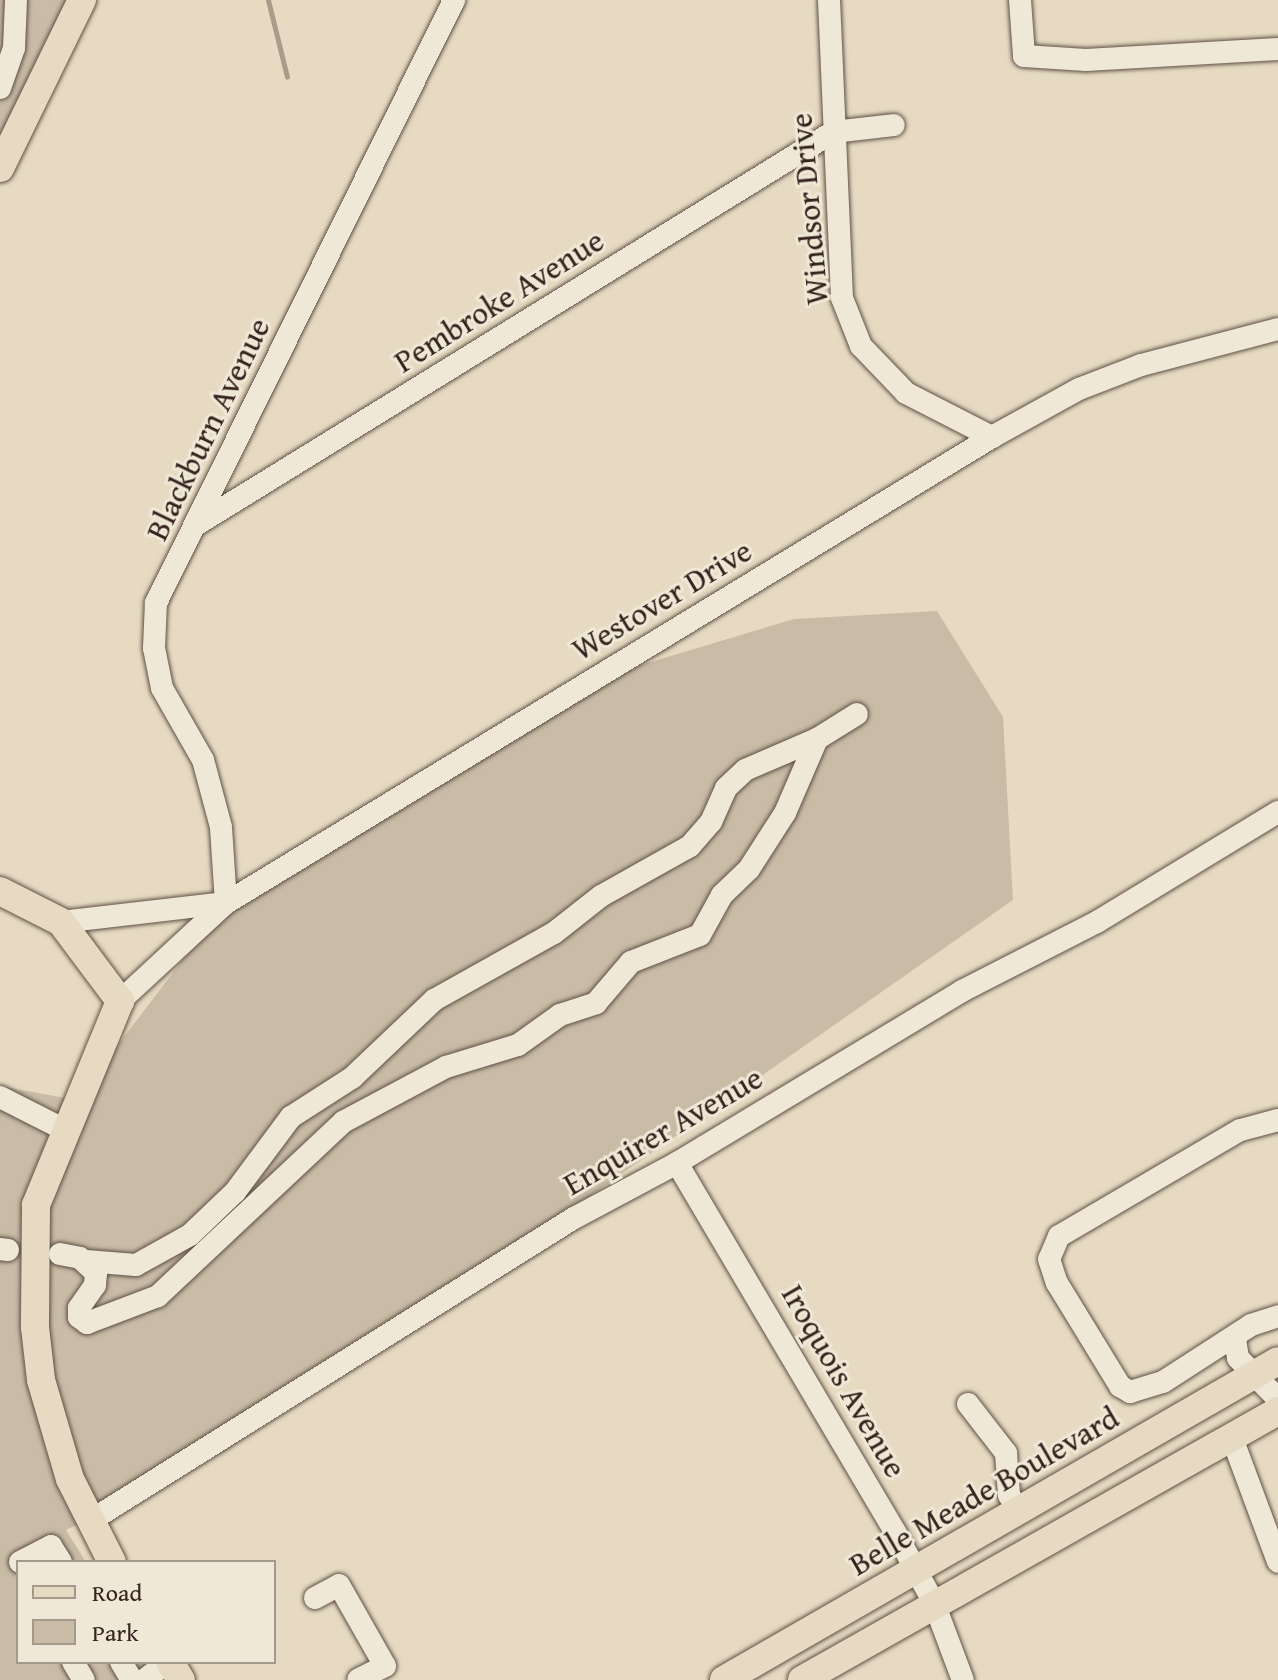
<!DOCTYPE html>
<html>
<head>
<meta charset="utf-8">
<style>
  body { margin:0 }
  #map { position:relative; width:1278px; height:1680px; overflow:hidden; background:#e6dbc2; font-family:"Gentium Book Plus",serif }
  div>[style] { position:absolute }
  .green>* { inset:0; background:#c8bca6 }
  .stream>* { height:5px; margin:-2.5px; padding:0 2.5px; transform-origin:2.5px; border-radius:2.5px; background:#a99c8a }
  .roads { filter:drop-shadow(0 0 2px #605046) drop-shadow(0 0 2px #605046) }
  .minor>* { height:22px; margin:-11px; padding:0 11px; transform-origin:11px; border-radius:11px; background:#efe8d7 }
  .major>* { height:28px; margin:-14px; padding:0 14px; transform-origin:14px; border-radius:14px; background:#e6dbc2 }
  span { translate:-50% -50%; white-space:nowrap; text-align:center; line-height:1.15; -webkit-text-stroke:6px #efe8d7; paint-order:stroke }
  .street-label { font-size:32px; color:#34221c }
  .legend { position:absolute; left:16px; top:1560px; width:260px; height:104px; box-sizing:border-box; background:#efe8d7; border:2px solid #a4998c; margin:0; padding:10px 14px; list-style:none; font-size:24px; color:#34221c }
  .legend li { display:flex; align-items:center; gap:16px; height:40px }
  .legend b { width:40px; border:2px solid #a4998c }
</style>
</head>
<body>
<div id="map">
  <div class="green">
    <div style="clip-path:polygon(0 0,74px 0,0 149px)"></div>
    <div style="clip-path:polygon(937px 611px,1003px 717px,1013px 900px,224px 1452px,66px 1530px,86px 1562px,18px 1562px,18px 1662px,149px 1662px,160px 1680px,0 1680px,0 1086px,76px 1100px,226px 903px,591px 680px,794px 619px)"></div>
  </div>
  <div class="stream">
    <div style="left:268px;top:0;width:79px;rotate:76.1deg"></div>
  </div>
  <div class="roads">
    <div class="minor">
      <div style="left:829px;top:0;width:298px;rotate:87.5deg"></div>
      <div style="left:842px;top:298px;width:52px;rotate:68.4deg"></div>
      <div style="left:861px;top:346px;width:65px;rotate:46.2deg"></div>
      <div style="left:906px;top:393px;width:97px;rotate:27.1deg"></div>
      <div style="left:1020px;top:0;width:56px;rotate:85.9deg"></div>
      <div style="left:1024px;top:56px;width:62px;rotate:3.7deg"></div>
      <div style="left:1086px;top:60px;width:192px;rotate:-3.3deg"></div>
      <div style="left:0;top:88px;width:42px;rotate:-70.7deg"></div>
      <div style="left:14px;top:48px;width:48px;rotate:-87.6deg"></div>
      <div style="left:199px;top:523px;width:745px;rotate:-31.66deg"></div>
      <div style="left:833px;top:132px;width:61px;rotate:-6.5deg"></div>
      <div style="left:61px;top:922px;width:166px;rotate:-6.6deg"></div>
      <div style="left:226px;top:903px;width:76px;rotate:-93.8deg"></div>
      <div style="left:221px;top:827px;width:69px;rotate:-105deg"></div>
      <div style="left:203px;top:760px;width:83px;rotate:-119.7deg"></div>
      <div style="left:162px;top:688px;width:41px;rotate:-101.3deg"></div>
      <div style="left:154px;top:648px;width:45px;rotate:-87.5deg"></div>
      <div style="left:156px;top:603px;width:673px;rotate:-63.7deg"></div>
      <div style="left:120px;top:1001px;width:144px;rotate:-42.8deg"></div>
      <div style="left:226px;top:903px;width:897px;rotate:-31.31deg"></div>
      <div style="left:992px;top:437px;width:99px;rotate:-28.9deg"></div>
      <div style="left:1079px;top:389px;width:66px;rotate:-21.2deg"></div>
      <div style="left:1141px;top:365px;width:142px;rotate:-14.7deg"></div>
      <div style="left:0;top:1097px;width:73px;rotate:26.9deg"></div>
      <div style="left:1278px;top:1120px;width:39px;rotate:165deg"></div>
      <div style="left:1240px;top:1130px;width:210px;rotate:149.6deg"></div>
      <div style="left:1059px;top:1236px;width:25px;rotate:113deg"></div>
      <div style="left:1049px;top:1259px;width:25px;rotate:72deg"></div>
      <div style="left:1057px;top:1283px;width:121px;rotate:58.5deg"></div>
      <div style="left:1120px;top:1386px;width:12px;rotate:31deg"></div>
      <div style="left:1130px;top:1392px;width:34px;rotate:-17deg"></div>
      <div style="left:1163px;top:1382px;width:105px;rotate:-32.9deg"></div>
      <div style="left:1251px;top:1325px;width:28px;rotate:-18deg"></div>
      <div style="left:677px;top:1163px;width:429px;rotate:59.4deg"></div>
      <div style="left:895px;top:1532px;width:81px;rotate:61.2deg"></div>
      <div style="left:934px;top:1603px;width:82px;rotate:69.4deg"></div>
      <div style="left:0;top:1249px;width:8px;rotate:7deg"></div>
      <div style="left:60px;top:1254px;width:20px;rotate:11deg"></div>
      <div style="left:80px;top:1258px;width:22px;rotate:43deg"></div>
      <div style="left:96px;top:1273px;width:12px;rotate:95deg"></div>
      <div style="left:95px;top:1285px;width:28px;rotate:125deg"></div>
      <div style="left:79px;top:1308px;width:9px;rotate:90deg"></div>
      <div style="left:79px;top:1317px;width:10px;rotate:37deg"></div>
      <div style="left:87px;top:1323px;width:76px;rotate:-20.8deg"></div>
      <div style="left:158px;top:1296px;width:254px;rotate:-43.2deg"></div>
      <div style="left:343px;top:1122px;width:117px;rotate:-28.1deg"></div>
      <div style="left:446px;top:1067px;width:75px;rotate:-17deg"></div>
      <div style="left:518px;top:1045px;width:52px;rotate:-35.5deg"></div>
      <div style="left:560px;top:1015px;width:38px;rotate:-18deg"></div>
      <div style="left:596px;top:1003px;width:54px;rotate:-49.5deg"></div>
      <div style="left:631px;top:962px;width:74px;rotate:-21.4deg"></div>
      <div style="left:700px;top:935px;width:46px;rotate:-61.2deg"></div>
      <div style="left:722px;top:895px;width:37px;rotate:-44deg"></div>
      <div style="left:749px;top:869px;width:67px;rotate:-57.3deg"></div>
      <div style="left:785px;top:813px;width:81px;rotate:-66.6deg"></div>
      <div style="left:86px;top:1261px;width:50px;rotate:4.6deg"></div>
      <div style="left:136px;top:1265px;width:62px;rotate:-29.1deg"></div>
      <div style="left:190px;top:1235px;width:62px;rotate:-43.7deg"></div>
      <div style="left:235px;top:1192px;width:94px;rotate:-53.3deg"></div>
      <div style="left:291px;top:1117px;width:74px;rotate:-32.8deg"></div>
      <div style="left:353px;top:1077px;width:112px;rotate:-43.5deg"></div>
      <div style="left:434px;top:1000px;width:137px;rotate:-29.2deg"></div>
      <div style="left:554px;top:933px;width:60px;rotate:-38.2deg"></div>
      <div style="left:601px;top:896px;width:102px;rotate:-29.3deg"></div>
      <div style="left:690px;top:846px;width:32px;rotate:-49deg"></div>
      <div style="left:711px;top:822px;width:37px;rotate:-66deg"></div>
      <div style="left:726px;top:788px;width:26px;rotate:-43deg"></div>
      <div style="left:745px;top:770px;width:78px;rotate:-23.3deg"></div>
      <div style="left:817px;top:739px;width:47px;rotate:-32deg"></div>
      <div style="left:1235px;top:1339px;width:19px;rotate:81deg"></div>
      <div style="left:1238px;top:1358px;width:57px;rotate:45.7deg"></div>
      <div style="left:968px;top:1404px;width:62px;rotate:52.2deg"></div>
      <div style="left:1006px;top:1453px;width:42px;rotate:85.9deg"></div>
      <div style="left:1009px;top:1495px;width:17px;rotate:59deg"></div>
      <div style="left:1232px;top:1438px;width:132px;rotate:69.6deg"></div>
      <div style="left:90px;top:1521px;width:571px;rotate:-32.05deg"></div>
      <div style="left:574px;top:1218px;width:117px;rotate:-28.1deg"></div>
      <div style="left:677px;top:1163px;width:333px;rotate:-31.1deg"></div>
      <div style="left:962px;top:991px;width:152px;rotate:-27.1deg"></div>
      <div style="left:1097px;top:922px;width:212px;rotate:-31.3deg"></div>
      <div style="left:20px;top:1562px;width:35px;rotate:-27deg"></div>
      <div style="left:51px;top:1546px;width:19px;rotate:58deg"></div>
      <div style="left:315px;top:1598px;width:27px;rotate:-28deg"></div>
      <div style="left:339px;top:1585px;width:93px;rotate:60.4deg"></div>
      <div style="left:385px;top:1666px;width:30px;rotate:153deg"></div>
      <div style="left:73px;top:1662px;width:21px;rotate:59deg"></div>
      <div style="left:121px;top:1662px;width:21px;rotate:59deg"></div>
      <div style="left:144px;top:1680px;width:30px;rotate:-37deg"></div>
    </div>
    <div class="major">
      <div style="left:0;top:168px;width:187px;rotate:-64deg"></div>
      <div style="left:0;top:891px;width:68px;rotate:26.9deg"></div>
      <div style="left:61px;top:922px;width:99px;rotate:53.2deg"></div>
      <div style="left:120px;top:1001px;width:221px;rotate:112.4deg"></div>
      <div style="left:36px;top:1205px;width:122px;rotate:90.5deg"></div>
      <div style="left:35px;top:1327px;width:53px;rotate:83.5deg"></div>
      <div style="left:41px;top:1380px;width:103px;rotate:73.7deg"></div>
      <div style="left:70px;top:1479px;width:93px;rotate:63.2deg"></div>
      <div style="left:170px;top:1662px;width:21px;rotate:59deg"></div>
      <div style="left:724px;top:1680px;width:639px;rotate:-29.93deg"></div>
      <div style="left:802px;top:1680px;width:547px;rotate:-29.47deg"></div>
    </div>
  </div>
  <div class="street-label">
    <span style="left:809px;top:209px;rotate:-95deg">Windsor Drive</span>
    <span style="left:499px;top:301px;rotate:-32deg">Pembroke Avenue</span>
    <span style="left:208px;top:429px;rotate:-64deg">Blackburn Avenue</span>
    <span style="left:662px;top:600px;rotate:-31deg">Westover Drive</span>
    <span style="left:663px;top:1131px;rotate:-30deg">Enquirer Avenue</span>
    <span style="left:844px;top:1381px;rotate:60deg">Iroquois Avenue</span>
    <span style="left:984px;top:1491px;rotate:-30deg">Belle Meade Boulevard</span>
  </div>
  <ul class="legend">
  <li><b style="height:10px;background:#e6dbc2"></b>Road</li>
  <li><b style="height:22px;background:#c8bca6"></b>Park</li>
  </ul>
</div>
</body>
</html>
